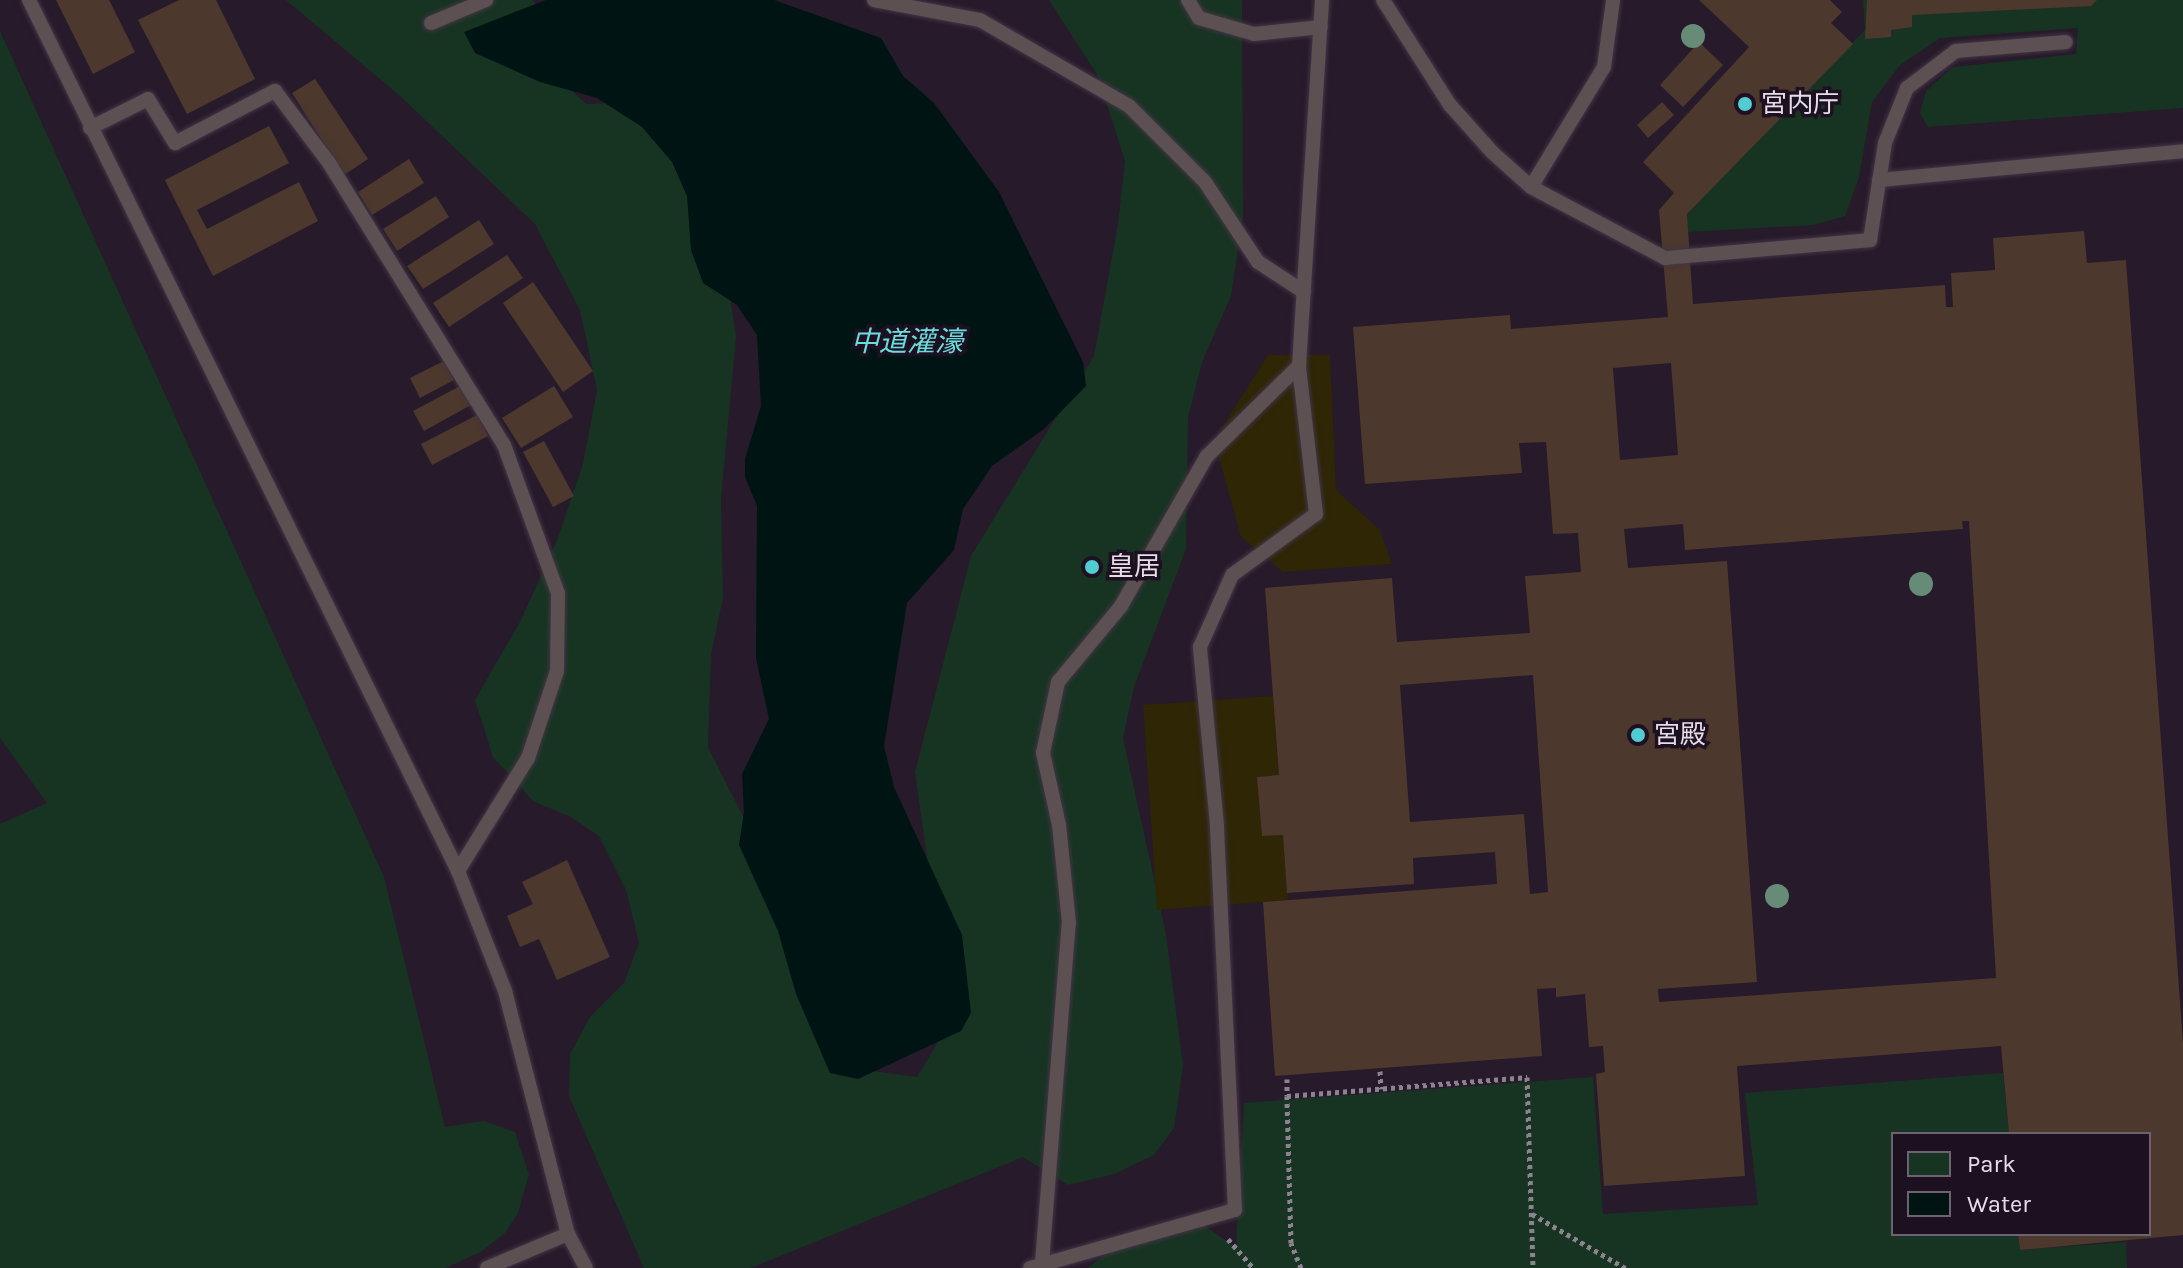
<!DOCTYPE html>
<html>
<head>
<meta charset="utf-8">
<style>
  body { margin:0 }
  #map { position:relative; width:2183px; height:1268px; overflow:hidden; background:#271a2a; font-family:Karla,"Noto Sans JP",sans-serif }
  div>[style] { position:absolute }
  .green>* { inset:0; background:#173422 }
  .sand>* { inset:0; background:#2e2605 }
  .water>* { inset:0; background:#001414 }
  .building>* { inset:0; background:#4d382d }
  .path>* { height:5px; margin-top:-2.5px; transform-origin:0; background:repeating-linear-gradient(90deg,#8d828f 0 4px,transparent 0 8px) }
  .roads { filter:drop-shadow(0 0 2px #423545) drop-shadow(0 0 2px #423545) }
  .lane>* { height:14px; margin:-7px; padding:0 7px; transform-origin:7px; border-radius:7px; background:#5c5052 }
  .trees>* { width:24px; height:24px; margin:-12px; border-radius:50%; background:#668c78 }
  .dots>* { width:22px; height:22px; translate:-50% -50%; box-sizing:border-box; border:4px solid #1d1020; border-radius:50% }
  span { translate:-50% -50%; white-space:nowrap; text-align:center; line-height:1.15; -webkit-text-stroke:7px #1d1020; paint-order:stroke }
  .poi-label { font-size:26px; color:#e6dde8 }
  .left { translate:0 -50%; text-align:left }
  .water-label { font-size:28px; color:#69ddde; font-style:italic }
  .legend { position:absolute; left:1891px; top:1132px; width:260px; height:104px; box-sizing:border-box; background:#1d1020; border:2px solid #6d6270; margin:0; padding:10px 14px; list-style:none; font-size:24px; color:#e6dde8 }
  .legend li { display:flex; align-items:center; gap:16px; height:40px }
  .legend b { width:40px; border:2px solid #6d6270 }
</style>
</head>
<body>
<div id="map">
  <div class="green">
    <div style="clip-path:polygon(286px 0,532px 0,563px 34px,551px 71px,586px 104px,647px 102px,723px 251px,736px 337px,721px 499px,723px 598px,711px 654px,708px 747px,872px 1071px,917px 1077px,950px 1022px,915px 772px,971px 556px,1094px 356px,1118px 224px,1125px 161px,1098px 76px,1049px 0,1242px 0,1243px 215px,1231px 296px,1202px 362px,1188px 418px,1186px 549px,1134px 687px,1123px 738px,1166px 934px,1183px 1066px,1174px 1128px,1154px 1155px,1114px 1174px,1068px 1185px,1023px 1157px,751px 1268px,644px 1268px,569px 1096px,570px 1054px,590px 1017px,624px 983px,639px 943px,626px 890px,599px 836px,571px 817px,533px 801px,493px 757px,475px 700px,520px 622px,557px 540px,583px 464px,597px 390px,580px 310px,535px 224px,399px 95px)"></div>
    <div style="clip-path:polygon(1863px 0,2183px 0,2183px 108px,1928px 127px,1920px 113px,1926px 91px,1953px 67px,2076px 54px,2078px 28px,1940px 38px,1900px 65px,1872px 102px,1859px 177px,1845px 216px,1813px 225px,1688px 232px,1687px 214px,1865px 30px)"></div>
    <div style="clip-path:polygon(0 31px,384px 877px,445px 1127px,484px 1121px,515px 1132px,529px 1174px,518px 1213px,505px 1233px,482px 1251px,446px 1268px,0 1268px,0 824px,47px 803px,0 738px)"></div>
    <div style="clip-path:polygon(2003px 1073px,2009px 1134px,1893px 1134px,1893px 1234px,2018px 1234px,2020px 1250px,2126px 1242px,2127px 1268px,1088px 1268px,1114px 1247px,1191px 1217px,1236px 1247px,1244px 1103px,1593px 1077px,1603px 1214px,1758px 1205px,1745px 1093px)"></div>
  </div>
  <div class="sand">
    <div style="clip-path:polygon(1268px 355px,1330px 355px,1336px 490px,1380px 530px,1392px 564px,1283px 572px,1241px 537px,1214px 440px)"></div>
    <div style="clip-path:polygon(1273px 696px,1279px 775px,1258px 777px,1262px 835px,1283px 835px,1288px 900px,1157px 910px,1143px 705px)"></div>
  </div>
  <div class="water">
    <div style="clip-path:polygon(546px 0,774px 0,881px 38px,903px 76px,934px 103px,999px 192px,1083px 362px,1086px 386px,1044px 429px,992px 466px,963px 509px,954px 550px,907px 603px,884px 746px,894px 787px,962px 935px,971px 1013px,961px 1031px,858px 1079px,830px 1073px,796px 994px,778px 931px,739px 845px,744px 812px,742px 774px,769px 719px,756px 658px,757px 506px,745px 477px,745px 459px,761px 406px,757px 335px,737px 305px,703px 283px,691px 250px,687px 196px,672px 162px,642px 127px,597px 98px,540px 82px,475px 53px,464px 32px)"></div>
  </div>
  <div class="building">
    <div style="clip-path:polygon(56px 0,109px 0,135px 52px,93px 74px)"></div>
    <div style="clip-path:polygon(179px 0,216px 0,255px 79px,187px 114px,138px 20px)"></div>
    <div style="clip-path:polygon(evenodd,1699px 0,1830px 0,1842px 12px,1831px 23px,1853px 44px,1687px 214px,1693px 304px,1945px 285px,1946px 307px,1953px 307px,1951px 273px,1995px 270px,1993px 238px,2084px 231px,2087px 263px,2126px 260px,2183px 1043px,2183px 1235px,2020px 1250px,2018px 1234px,2149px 1234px,2149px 1134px,2009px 1134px,2001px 1046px,1737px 1066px,1745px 1176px,1604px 1186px,1596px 1074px,1605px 1072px,1603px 1046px,1589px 1047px,1585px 994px,1556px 997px,1556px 988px,1537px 989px,1542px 1056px,1275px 1076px,1263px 902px,1497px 884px,1495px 852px,1413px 858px,1414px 884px,1287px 893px,1283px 835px,1262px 836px,1257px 777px,1279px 775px,1265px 588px,1392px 578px,1397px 642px,1530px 633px,1525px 576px,1581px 572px,1578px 533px,1553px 534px,1546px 442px,1519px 443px,1522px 473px,1365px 484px,1353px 327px,1510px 315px,1511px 329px,1668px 317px,1659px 210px,1674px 193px,1643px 162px,1749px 47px,1699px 0,1671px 363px,1678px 455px,1620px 460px,1613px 368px,1671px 363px,1699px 0,1962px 521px,1969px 521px,1996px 978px,1659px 1002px,1658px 989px,1757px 982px,1727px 561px,1628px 568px,1624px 529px,1683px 524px,1685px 550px,1963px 529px,1962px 521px,1699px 0,1533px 675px,1548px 892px,1530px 894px,1524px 814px,1410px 822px,1400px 685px,1533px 675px)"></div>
    <div style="clip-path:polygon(1867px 0,2097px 0,2091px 6px,1912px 15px,1912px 27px,1891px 30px,1891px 37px,1865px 39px)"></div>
    <div style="clip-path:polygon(1699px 42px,1723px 65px,1683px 107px,1660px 85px)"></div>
    <div style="clip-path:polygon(315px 79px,368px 159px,344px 175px,292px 93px)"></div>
    <div style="clip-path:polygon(1662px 102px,1674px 115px,1648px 138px,1637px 125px)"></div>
    <div style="clip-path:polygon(269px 126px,289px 163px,197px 210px,207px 229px,299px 182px,318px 221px,213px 276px,165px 180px)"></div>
    <div style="clip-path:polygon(409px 159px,424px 183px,372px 215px,358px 192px)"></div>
    <div style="clip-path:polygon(436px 196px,449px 217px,397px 251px,383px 229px)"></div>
    <div style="clip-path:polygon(479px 220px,494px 244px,423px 289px,407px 266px)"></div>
    <div style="clip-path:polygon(507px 255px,523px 278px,449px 327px,433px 303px)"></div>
    <div style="clip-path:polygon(533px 282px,593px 371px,563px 392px,503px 303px)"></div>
    <div style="clip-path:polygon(444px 361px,454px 380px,420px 398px,410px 378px)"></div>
    <div style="clip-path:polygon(460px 386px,471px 405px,424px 431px,413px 411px)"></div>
    <div style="clip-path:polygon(554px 386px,573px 417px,521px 448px,502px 418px)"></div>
    <div style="clip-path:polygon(477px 415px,488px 436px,432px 465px,421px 444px)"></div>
    <div style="clip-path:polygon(544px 441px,574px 496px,553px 507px,523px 452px)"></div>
    <div style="clip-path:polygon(567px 860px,610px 957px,557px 980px,539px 939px,520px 947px,507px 916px,533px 904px,522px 882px)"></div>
  </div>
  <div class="path">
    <div style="left:1380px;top:1071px;width:18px;rotate:87deg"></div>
    <div style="left:1287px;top:1079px;width:17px;rotate:90deg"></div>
    <div style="left:1532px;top:1214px;width:108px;rotate:30.1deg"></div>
    <div style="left:1228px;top:1239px;width:38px;rotate:49deg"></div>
    <div style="left:1301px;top:1268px;width:27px;rotate:-112deg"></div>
    <div style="left:1291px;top:1243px;width:147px;rotate:-91.6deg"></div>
    <div style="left:1287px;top:1096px;width:241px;rotate:-4.5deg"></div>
    <div style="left:1527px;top:1077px;width:191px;rotate:88.2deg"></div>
  </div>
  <div class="roads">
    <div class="lane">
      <div style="left:29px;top:0;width:971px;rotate:63.78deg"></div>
      <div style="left:458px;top:871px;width:129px;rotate:68.6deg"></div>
      <div style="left:505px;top:991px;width:251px;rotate:75.5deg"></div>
      <div style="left:568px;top:1234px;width:38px;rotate:62deg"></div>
      <div style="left:874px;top:0;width:108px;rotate:10.7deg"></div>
      <div style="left:980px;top:20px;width:172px;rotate:30deg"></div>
      <div style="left:1129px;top:106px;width:107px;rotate:45deg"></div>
      <div style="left:1205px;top:182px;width:96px;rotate:56.5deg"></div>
      <div style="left:1258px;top:262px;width:55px;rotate:33.1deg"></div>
      <div style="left:1188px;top:0;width:21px;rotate:59deg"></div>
      <div style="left:1199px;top:18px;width:57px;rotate:16.2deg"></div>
      <div style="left:1254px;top:34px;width:67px;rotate:-6deg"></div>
      <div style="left:1383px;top:0;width:125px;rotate:57.5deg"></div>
      <div style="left:1450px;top:105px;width:63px;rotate:48.2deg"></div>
      <div style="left:1492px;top:152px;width:52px;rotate:41.9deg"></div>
      <div style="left:1531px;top:187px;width:152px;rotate:27.9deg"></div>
      <div style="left:1665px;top:258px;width:206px;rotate:-5deg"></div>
      <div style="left:1870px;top:240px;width:98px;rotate:-81.2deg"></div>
      <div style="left:1885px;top:143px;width:59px;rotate:-68.2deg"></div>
      <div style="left:1907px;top:88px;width:61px;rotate:-37.1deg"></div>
      <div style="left:1956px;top:51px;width:110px;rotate:-4.7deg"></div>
      <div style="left:431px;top:23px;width:60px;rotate:-22.7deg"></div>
      <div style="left:90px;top:128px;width:65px;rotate:-26.6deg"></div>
      <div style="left:148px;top:99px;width:52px;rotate:58.5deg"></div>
      <div style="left:175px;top:143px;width:113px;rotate:-27.5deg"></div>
      <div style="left:275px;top:91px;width:90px;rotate:53.1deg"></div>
      <div style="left:329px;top:163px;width:332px;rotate:58.2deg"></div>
      <div style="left:504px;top:445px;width:158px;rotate:70deg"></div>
      <div style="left:558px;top:593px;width:78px;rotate:90.7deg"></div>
      <div style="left:557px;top:671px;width:92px;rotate:108.4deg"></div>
      <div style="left:528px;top:758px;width:133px;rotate:121.8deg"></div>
      <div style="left:1879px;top:180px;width:305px;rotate:-5.4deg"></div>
      <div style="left:1531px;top:187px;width:140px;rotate:-58.7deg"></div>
      <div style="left:1604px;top:67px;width:68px;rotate:-82.3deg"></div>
      <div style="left:1042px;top:1263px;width:341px;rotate:-85.5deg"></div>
      <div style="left:1069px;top:923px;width:99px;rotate:-95.8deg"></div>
      <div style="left:1059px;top:825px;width:74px;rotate:-102.5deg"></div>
      <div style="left:1043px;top:753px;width:73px;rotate:-78.1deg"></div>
      <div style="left:1058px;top:682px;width:99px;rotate:-50.3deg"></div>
      <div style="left:1121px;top:606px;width:173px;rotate:-60.2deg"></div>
      <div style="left:1207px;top:456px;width:129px;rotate:-44.4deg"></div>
      <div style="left:487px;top:1268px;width:88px;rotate:-22.8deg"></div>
      <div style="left:1030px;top:1268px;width:213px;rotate:-15.8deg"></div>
      <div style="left:1235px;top:1210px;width:385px;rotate:-92.7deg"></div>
      <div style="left:1217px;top:825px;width:179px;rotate:-95.5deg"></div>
      <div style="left:1200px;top:647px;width:79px;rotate:-66deg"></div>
      <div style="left:1232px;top:575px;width:104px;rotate:-36deg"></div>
      <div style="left:1316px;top:514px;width:149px;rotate:-96.6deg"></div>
      <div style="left:1299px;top:366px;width:367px;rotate:-86.4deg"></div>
    </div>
  </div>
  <div class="trees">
    <div style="left:1693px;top:36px"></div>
    <div style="left:1921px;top:584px"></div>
    <div style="left:1777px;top:896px"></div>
  </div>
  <div class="dots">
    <div style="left:1745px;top:104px;background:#51ccd2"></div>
    <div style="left:1092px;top:567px;background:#51ccd2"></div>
    <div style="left:1638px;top:735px;background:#51ccd2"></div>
  </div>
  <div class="poi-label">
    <span class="left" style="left:1761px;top:104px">宮内庁</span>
    <span class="left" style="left:1108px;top:567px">皇居</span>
    <span class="left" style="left:1654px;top:735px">宮殿</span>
  </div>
  <div class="water-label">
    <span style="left:907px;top:342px">中道灌濠</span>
  </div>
  <ul class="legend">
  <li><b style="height:22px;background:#173422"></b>Park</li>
  <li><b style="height:22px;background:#001414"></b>Water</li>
  </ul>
</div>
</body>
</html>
